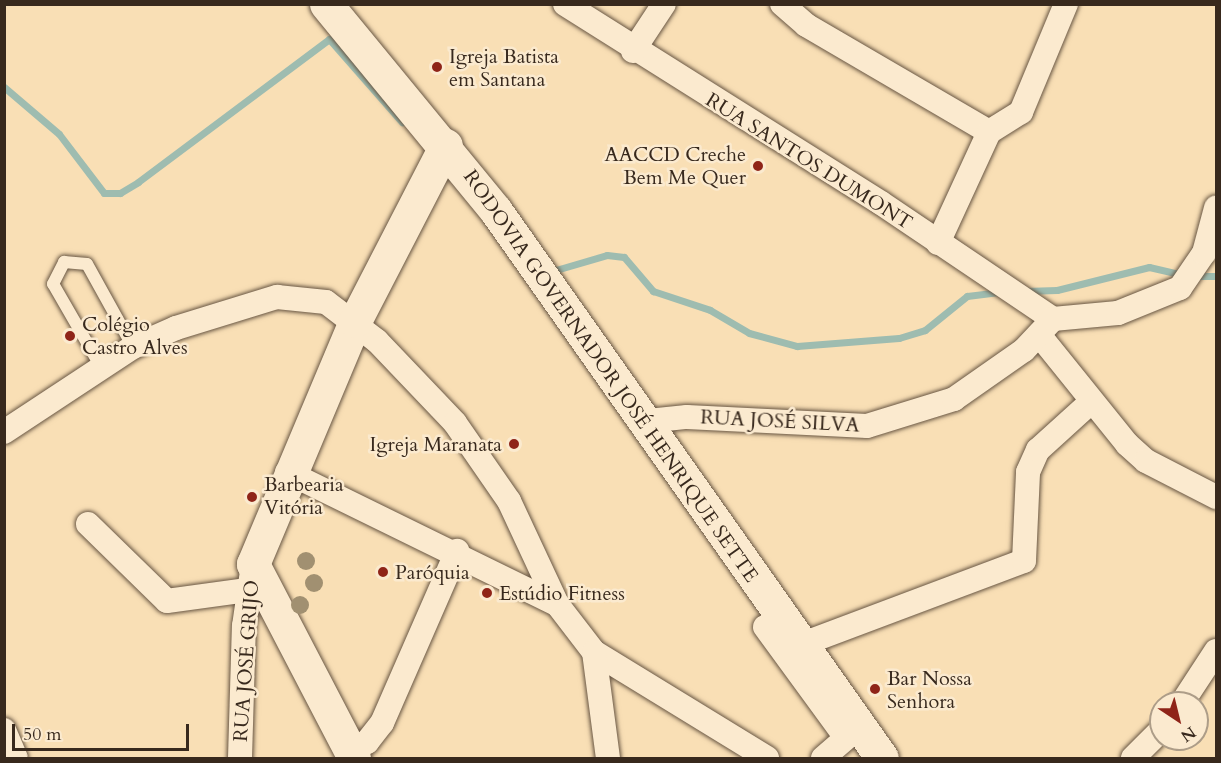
<!DOCTYPE html>
<html>
<head>
<meta charset="utf-8">
<style>
  body { margin:0 }
  #map { position:relative; width:1221px; height:763px; overflow:hidden; background:#f9dfb5; font-family:Cardo,serif }
  div>[style] { position:absolute }
  .stream>* { height:7px; margin:-3.5px; padding:0 3.5px; transform-origin:3.5px; border-radius:3.5px; background:#9ebcb0 }
  .roads { filter:drop-shadow(0 0 2px #685643) drop-shadow(0 0 2px #685643) }
  .lane>* { height:12px; margin:-6px; padding:0 6px; transform-origin:6px; border-radius:6px; background:#fbeacf }
  .street>* { height:24px; margin:-12px; padding:0 12px; transform-origin:12px; border-radius:12px; background:#fbeacf }
  .secondary>* { height:33px; margin:-16.5px; padding:0 16.5px; transform-origin:16.5px; border-radius:16.5px; background:#fbeacf }
  .trees>* { width:18px; height:18px; margin:-9px; border-radius:50%; background:#a19071 }
  .dots>* { width:16px; height:16px; translate:-50% -50%; box-sizing:border-box; border:3px solid #fbeacf; border-radius:50% }
  span { translate:-50% -50%; white-space:nowrap; text-align:center; line-height:1.15; -webkit-text-stroke:5px #fbeacf; paint-order:stroke }
  .poi-label { font-size:20px; color:#38291d }
  .left { translate:0 -50%; text-align:left }
  .right { translate:-100% -50%; text-align:right }
  .street-label { font-size:20px; color:#38291d }
  .frame { position:absolute; inset:0; border:6px solid #38291d; pointer-events:none }
  .north { position:absolute; left:1149px; top:691px; width:60px; height:60px; box-sizing:border-box; background:#fbeacf; border:2px solid #ad9d88; border-radius:50%; rotate:145deg; font-size:16px; font-weight:700; line-height:24px; text-align:center; color:#38291d }
  .north::after { content:''; display:block; margin:auto; width:21px; height:27px; background:#8f2418; clip-path:polygon(50% 0,100% 100%,50% 72%,0 100%) }
  .scale { position:absolute; left:12px; top:724px; width:177px; height:27px; box-sizing:border-box; border:3px solid #38291d; border-top:0; padding-left:8px; font-size:18px; line-height:21px; white-space:nowrap; color:#38291d; -webkit-text-stroke:4px #fbeacf; paint-order:stroke }
</style>
</head>
<body>
<div id="map">
  <div class="stream">
    <div style="left:4px;top:87px;width:72px;rotate:40.5deg"></div>
    <div style="left:59px;top:134px;width:74px;rotate:52.7deg"></div>
    <div style="left:104px;top:193px;width:16px"></div>
    <div style="left:120px;top:193px;width:21px;rotate:-31deg"></div>
    <div style="left:138px;top:182px;width:239px;rotate:-36.8deg"></div>
    <div style="left:329px;top:39px;width:111px;rotate:48.7deg"></div>
    <div style="left:549px;top:272px;width:60px;rotate:-16.3deg"></div>
    <div style="left:607px;top:255px;width:17px;rotate:7deg"></div>
    <div style="left:624px;top:257px;width:45px;rotate:49.5deg"></div>
    <div style="left:653px;top:291px;width:60px;rotate:18.4deg"></div>
    <div style="left:710px;top:310px;width:45px;rotate:30.5deg"></div>
    <div style="left:749px;top:333px;width:50px;rotate:15.2deg"></div>
    <div style="left:797px;top:346px;width:102px;rotate:-4.5deg"></div>
    <div style="left:899px;top:338px;width:27px;rotate:-17deg"></div>
    <div style="left:925px;top:330px;width:54px;rotate:-39deg"></div>
    <div style="left:967px;top:296px;width:32px;rotate:-7deg"></div>
    <div style="left:1195px;top:276px;width:21px"></div>
    <div style="left:1025px;top:291px;width:32px;rotate:-2deg"></div>
    <div style="left:1057px;top:290px;width:95px;rotate:-14deg"></div>
    <div style="left:1149px;top:267px;width:36px;rotate:13deg"></div>
  </div>
  <div class="roads">
    <div class="lane">
      <div style="left:101px;top:367px;width:96px;rotate:-120deg"></div>
      <div style="left:53px;top:284px;width:25px;rotate:-63deg"></div>
      <div style="left:64px;top:262px;width:23px;rotate:5deg"></div>
      <div style="left:87px;top:264px;width:95px;rotate:61deg"></div>
    </div>
    <div class="street">
      <div style="left:565px;top:4px;width:373px;rotate:32.2deg"></div>
      <div style="left:881px;top:203px;width:207px;rotate:34deg"></div>
      <div style="left:782px;top:4px;width:32px;rotate:41deg"></div>
      <div style="left:806px;top:25px;width:212px;rotate:30.3deg"></div>
      <div style="left:633px;top:51px;width:56px;rotate:-56.6deg"></div>
      <div style="left:938px;top:243px;width:122px;rotate:-65.3deg"></div>
      <div style="left:989px;top:132px;width:38px;rotate:-32deg"></div>
      <div style="left:1021px;top:112px;width:117px;rotate:-67.4deg"></div>
      <div style="left:1040px;top:336px;width:139px;rotate:51.1deg"></div>
      <div style="left:1127px;top:444px;width:25px;rotate:42deg"></div>
      <div style="left:1146px;top:461px;width:79px;rotate:27.2deg"></div>
      <div style="left:648px;top:421px;width:39px;rotate:-6deg"></div>
      <div style="left:687px;top:417px;width:180px;rotate:2.9deg"></div>
      <div style="left:867px;top:426px;width:91px;rotate:-17.2deg"></div>
      <div style="left:954px;top:399px;width:85px;rotate:-35deg"></div>
      <div style="left:1024px;top:350px;width:42px;rotate:-46.9deg"></div>
      <div style="left:1053px;top:319px;width:65px;rotate:-5.3deg"></div>
      <div style="left:1118px;top:313px;width:67px;rotate:-22deg"></div>
      <div style="left:1180px;top:288px;width:42px;rotate:-55.6deg"></div>
      <div style="left:1204px;top:253px;width:47px;rotate:-75.1deg"></div>
      <div style="left:4px;top:432px;width:154px;rotate:-33.4deg"></div>
      <div style="left:133px;top:347px;width:47px;rotate:-23.8deg"></div>
      <div style="left:176px;top:328px;width:106px;rotate:-17.1deg"></div>
      <div style="left:277px;top:297px;width:49px;rotate:5.8deg"></div>
      <div style="left:326px;top:302px;width:64px;rotate:37.4deg"></div>
      <div style="left:377px;top:341px;width:113px;rotate:46.4deg"></div>
      <div style="left:455px;top:423px;width:95px;rotate:55.3deg"></div>
      <div style="left:509px;top:501px;width:114px;rotate:65deg"></div>
      <div style="left:557px;top:604px;width:61px;rotate:52.4deg"></div>
      <div style="left:594px;top:652px;width:203px;rotate:31.5deg"></div>
      <div style="left:287px;top:472px;width:301px;rotate:26.1deg"></div>
      <div style="left:88px;top:524px;width:110px;rotate:44.3deg"></div>
      <div style="left:167px;top:601px;width:81px;rotate:-7.8deg"></div>
      <div style="left:765px;top:627px;width:129px;rotate:53.8deg"></div>
      <div style="left:800px;top:645px;width:239px;rotate:-20.6deg"></div>
      <div style="left:1024px;top:561px;width:89px;rotate:-87.4deg"></div>
      <div style="left:1028px;top:472px;width:24px;rotate:-66deg"></div>
      <div style="left:1038px;top:450px;width:72px;rotate:-42.2deg"></div>
      <div style="left:594px;top:652px;width:107px;rotate:82.5deg"></div>
      <div style="left:1182px;top:703px;width:62px;rotate:-56.8deg"></div>
      <div style="left:4px;top:730px;width:30px;rotate:67deg"></div>
      <div style="left:350px;top:750px;width:19px;rotate:-25deg"></div>
      <div style="left:367px;top:742px;width:24px;rotate:-52deg"></div>
      <div style="left:382px;top:723px;width:188px;rotate:-66.4deg"></div>
      <div style="left:240px;top:758px;width:132px;rotate:-88.3deg"></div>
      <div style="left:244px;top:626px;width:63px;rotate:-81.7deg"></div>
      <div style="left:823px;top:758px;width:48px;rotate:-40.7deg"></div>
      <div style="left:1133px;top:758px;width:40px;rotate:-45deg"></div>
    </div>
    <div class="secondary">
      <div style="left:326px;top:4px;width:268px;rotate:50.6deg"></div>
      <div style="left:496px;top:211px;width:669px;rotate:54.79deg"></div>
      <div style="left:354px;top:758px;width:219px;rotate:-117.5deg"></div>
      <div style="left:253px;top:564px;width:264px;rotate:-67.2deg"></div>
      <div style="left:355px;top:321px;width:198px;rotate:-62.7deg"></div>
    </div>
  </div>
  <div class="trees">
    <div style="left:306px;top:561px"></div>
    <div style="left:314px;top:583px"></div>
    <div style="left:300px;top:605px"></div>
  </div>
  <div class="dots">
    <div style="left:437px;top:67px;background:#8f2418"></div>
    <div style="left:758px;top:166px;background:#8f2418"></div>
    <div style="left:70px;top:336px;background:#8f2418"></div>
    <div style="left:514px;top:444px;background:#8f2418"></div>
    <div style="left:252px;top:497px;background:#8f2418"></div>
    <div style="left:383px;top:572px;background:#8f2418"></div>
    <div style="left:487px;top:593px;background:#8f2418"></div>
    <div style="left:875px;top:689px;background:#8f2418"></div>
  </div>
  <div class="poi-label">
    <span class="left" style="left:449px;top:68px">Igreja Batista<br>em Santana</span>
    <span class="right" style="left:746px;top:166px">AACCD Creche<br>Bem Me Quer</span>
    <span class="left" style="left:82px;top:336px">Colégio<br>Castro Alves</span>
    <span class="right" style="left:502px;top:444px">Igreja Maranata</span>
    <span class="left" style="left:264px;top:496px">Barbearia<br>Vitória</span>
    <span class="left" style="left:395px;top:572px">Paróquia</span>
    <span class="left" style="left:499px;top:593px">Estúdio Fitness</span>
    <span class="left" style="left:887px;top:690px">Bar Nossa<br>Senhora</span>
  </div>
  <div class="street-label">
    <span style="left:809px;top:161px;rotate:32deg">RUA SANTOS DUMONT</span>
    <span style="left:611px;top:376px;rotate:55deg">RODOVIA GOVERNADOR JOSÉ HENRIQUE SETTE</span>
    <span style="left:780px;top:421px;rotate:3deg">RUA JOSÉ SILVA</span>
    <span style="left:246px;top:661px;rotate:-86deg">RUA JOSÉ GRIJO</span>
  </div>
  <div class="frame"></div>
  <div class="north">N</div>
  <div class="scale">50 m</div>
</div>
</body>
</html>
